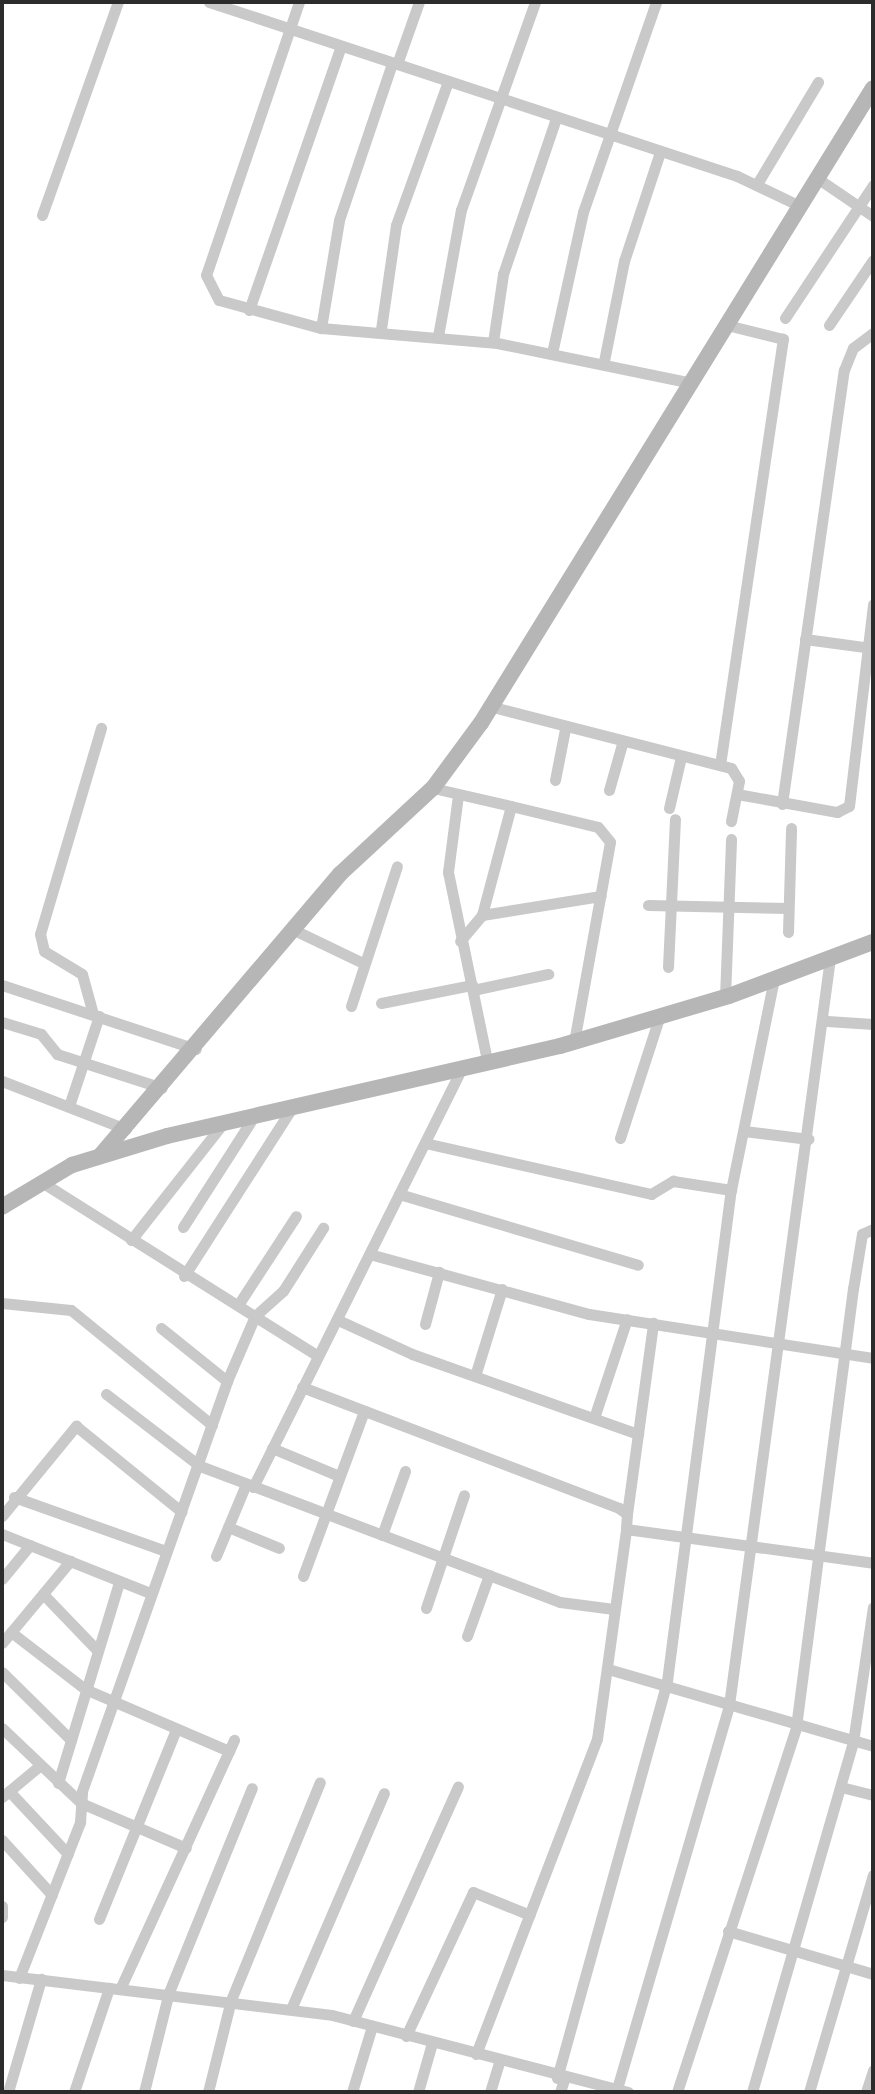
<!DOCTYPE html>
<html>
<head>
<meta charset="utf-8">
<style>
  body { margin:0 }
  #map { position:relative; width:875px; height:2094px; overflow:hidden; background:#fff; font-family:"Fira Sans Condensed",sans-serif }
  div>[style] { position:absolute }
  .street>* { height:11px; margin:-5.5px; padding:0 5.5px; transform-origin:5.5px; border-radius:5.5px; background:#c9c9c9 }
  .secondary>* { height:16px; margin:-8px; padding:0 8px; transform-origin:8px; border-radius:8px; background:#b6b6b6 }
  span { translate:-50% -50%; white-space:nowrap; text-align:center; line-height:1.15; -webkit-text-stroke:8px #fff; paint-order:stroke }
  .frame { position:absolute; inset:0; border:4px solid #2c2c2c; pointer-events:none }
</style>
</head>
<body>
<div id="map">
  <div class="street">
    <div style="left:209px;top:2px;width:556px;rotate:18.24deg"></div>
    <div style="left:737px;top:176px;width:70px;rotate:25.5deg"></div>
    <div style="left:299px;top:2px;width:288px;rotate:108.8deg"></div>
    <div style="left:206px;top:275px;width:28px;rotate:63deg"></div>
    <div style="left:219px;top:300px;width:106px;rotate:15.4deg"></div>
    <div style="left:321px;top:328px;width:177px;rotate:4.9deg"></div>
    <div style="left:497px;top:343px;width:194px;rotate:11.6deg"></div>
    <div style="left:397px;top:64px;width:66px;rotate:-70.5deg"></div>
    <div style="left:817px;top:178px;width:68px;rotate:34.2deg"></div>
    <div style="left:757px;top:184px;width:119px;rotate:-59.1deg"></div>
    <div style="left:42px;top:215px;width:226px;rotate:-70.4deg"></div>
    <div style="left:249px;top:310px;width:277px;rotate:-70.8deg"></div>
    <div style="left:785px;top:318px;width:159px;rotate:-56.5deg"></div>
    <div style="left:829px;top:325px;width:78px;rotate:-55.9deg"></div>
    <div style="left:321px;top:328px;width:109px;rotate:-80.5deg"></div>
    <div style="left:339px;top:220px;width:166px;rotate:-71.3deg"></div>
    <div style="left:381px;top:329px;width:105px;rotate:-81.8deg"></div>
    <div style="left:396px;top:225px;width:153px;rotate:-70.1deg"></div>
    <div style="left:438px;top:336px;width:128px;rotate:-79.7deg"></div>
    <div style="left:461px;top:210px;width:221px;rotate:-70.4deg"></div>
    <div style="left:493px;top:342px;width:69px;rotate:-81.6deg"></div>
    <div style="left:503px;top:274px;width:165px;rotate:-71.2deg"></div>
    <div style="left:552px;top:353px;width:144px;rotate:-77.6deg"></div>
    <div style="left:583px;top:212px;width:222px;rotate:-70.8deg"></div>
    <div style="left:604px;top:361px;width:102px;rotate:-78.7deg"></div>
    <div style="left:624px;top:261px;width:115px;rotate:-71.7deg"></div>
    <div style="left:805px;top:639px;width:68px;rotate:7.7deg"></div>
    <div style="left:493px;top:707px;width:246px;rotate:14.4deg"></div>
    <div style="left:731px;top:768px;width:15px;rotate:58deg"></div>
    <div style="left:739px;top:781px;width:41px;rotate:101.3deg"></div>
    <div style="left:720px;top:765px;width:431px;rotate:-81.6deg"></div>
    <div style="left:783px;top:339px;width:58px;rotate:-166deg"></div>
    <div style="left:555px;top:780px;width:52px;rotate:-78.9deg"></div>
    <div style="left:433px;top:788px;width:80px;rotate:13deg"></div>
    <div style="left:511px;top:806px;width:113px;rotate:104.9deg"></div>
    <div style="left:482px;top:915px;width:34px;rotate:130deg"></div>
    <div style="left:609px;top:790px;width:48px;rotate:-74.2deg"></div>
    <div style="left:737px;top:794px;width:102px;rotate:10.2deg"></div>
    <div style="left:837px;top:812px;width:13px;rotate:-27deg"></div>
    <div style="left:849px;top:806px;width:203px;rotate:-83.2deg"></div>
    <div style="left:458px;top:795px;width:78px;rotate:97.4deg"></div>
    <div style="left:448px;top:872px;width:193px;rotate:78.3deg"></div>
    <div style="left:782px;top:804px;width:438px;rotate:-81.9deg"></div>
    <div style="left:844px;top:370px;width:24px;rotate:-68deg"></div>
    <div style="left:853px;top:348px;width:25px;rotate:-37deg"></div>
    <div style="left:511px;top:806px;width:89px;rotate:13.6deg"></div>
    <div style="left:598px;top:827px;width:19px;rotate:51deg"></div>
    <div style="left:610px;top:842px;width:203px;rotate:100.2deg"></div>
    <div style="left:669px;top:808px;width:52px;rotate:-76.8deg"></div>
    <div style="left:648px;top:905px;width:140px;rotate:1.2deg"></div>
    <div style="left:482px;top:915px;width:120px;rotate:-9.1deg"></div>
    <div style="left:292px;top:929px;width:79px;rotate:25.6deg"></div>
    <div style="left:788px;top:932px;width:104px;rotate:-88.3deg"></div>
    <div style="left:668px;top:967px;width:148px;rotate:-87.3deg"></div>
    <div style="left:2px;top:985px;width:204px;rotate:18.3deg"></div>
    <div style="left:473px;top:990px;width:77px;rotate:-12deg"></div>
    <div style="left:725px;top:997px;width:158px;rotate:-87.8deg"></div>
    <div style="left:381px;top:1003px;width:93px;rotate:-11.2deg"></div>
    <div style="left:351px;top:1006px;width:147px;rotate:-71.8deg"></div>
    <div style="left:93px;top:1014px;width:41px;rotate:-105.4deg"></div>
    <div style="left:82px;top:974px;width:44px;rotate:-148.8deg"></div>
    <div style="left:44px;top:951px;width:17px;rotate:-103deg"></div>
    <div style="left:40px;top:934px;width:215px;rotate:-73.5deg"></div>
    <div style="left:827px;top:1021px;width:46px;rotate:3.7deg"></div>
    <div style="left:2px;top:1022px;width:41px;rotate:17.1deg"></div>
    <div style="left:41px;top:1034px;width:26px;rotate:51deg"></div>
    <div style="left:57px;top:1054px;width:110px;rotate:17.9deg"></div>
    <div style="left:2px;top:1081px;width:133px;rotate:21.2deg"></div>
    <div style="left:69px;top:1106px;width:95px;rotate:-71.6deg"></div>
    <div style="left:744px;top:1131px;width:65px;rotate:7deg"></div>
    <div style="left:620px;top:1138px;width:129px;rotate:-72deg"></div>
    <div style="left:425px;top:1143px;width:232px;rotate:12.7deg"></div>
    <div style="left:651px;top:1194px;width:26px;rotate:-31deg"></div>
    <div style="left:673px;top:1181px;width:59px;rotate:8.8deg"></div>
    <div style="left:40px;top:1181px;width:326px;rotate:32.2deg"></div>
    <div style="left:399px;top:1194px;width:249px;rotate:16.5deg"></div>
    <div style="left:183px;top:1227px;width:133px;rotate:-57.3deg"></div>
    <div style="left:131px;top:1240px;width:152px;rotate:-51.7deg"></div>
    <div style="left:373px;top:1255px;width:224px;rotate:15.3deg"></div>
    <div style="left:589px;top:1314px;width:287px;rotate:8.8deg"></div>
    <div style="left:184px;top:1276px;width:202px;rotate:-57.3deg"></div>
    <div style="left:2px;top:1303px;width:69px;rotate:5.8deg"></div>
    <div style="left:71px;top:1310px;width:182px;rotate:39.2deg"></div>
    <div style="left:238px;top:1305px;width:106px;rotate:-56.9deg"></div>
    <div style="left:338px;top:1320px;width:81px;rotate:24.7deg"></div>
    <div style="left:412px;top:1354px;width:240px;rotate:19.5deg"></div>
    <div style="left:425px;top:1324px;width:54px;rotate:-74.9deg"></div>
    <div style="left:161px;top:1328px;width:85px;rotate:38.8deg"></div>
    <div style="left:475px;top:1376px;width:91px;rotate:-72.8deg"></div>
    <div style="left:302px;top:1387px;width:339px;rotate:20.9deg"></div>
    <div style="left:619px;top:1508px;width:10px;rotate:37deg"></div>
    <div style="left:627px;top:1514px;width:15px;rotate:94deg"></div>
    <div style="left:626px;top:1529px;width:249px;rotate:7.8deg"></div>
    <div style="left:106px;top:1394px;width:118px;rotate:37.5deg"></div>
    <div style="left:200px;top:1466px;width:385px;rotate:20.7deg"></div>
    <div style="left:560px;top:1602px;width:54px;rotate:7.4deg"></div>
    <div style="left:594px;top:1418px;width:104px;rotate:-71.6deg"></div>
    <div style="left:272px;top:1448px;width:73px;rotate:22.7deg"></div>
    <div style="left:253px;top:1487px;width:468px;rotate:-63.5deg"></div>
    <div style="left:14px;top:1497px;width:161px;rotate:19.6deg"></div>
    <div style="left:627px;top:1514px;width:193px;rotate:-82.2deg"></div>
    <div style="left:2px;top:1516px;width:117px;rotate:-50.6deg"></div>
    <div style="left:76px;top:1426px;width:136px;rotate:39.1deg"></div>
    <div style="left:228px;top:1527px;width:55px;rotate:22.4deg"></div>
    <div style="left:2px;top:1534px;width:159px;rotate:21.7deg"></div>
    <div style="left:382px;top:1535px;width:68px;rotate:-70.2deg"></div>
    <div style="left:216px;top:1556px;width:78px;rotate:-67.4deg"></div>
    <div style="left:303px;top:1576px;width:176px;rotate:-69.7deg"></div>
    <div style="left:2px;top:1579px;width:44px;rotate:-50.5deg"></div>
    <div style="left:43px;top:1594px;width:76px;rotate:46.1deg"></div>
    <div style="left:426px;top:1608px;width:119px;rotate:-71.4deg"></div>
    <div style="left:11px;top:1632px;width:93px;rotate:37.6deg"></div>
    <div style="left:85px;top:1689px;width:157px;rotate:23.3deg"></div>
    <div style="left:467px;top:1636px;width:65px;rotate:-70.2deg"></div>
    <div style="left:2px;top:1643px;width:107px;rotate:-50.3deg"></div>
    <div style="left:608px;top:1669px;width:276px;rotate:16.2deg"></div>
    <div style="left:2px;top:1672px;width:97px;rotate:44.6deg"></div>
    <div style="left:2px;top:1728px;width:109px;rotate:43.5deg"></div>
    <div style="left:81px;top:1803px;width:114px;rotate:23.2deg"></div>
    <div style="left:58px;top:1783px;width:210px;rotate:-73.1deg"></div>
    <div style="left:841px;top:1787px;width:33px;rotate:14deg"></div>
    <div style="left:9px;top:1791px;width:86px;rotate:46.9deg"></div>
    <div style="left:2px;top:1797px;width:47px;rotate:-39.8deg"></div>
    <div style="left:2px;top:1840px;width:74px;rotate:47.7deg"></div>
    <div style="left:2px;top:1906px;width:11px;rotate:90deg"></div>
    <div style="left:99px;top:1919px;width:205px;rotate:-67.9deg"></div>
    <div style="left:728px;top:1931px;width:151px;rotate:16.5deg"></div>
    <div style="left:2px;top:1975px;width:332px;rotate:6.9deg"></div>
    <div style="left:332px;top:2015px;width:306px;rotate:14.6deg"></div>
    <div style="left:19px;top:1978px;width:168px;rotate:-68.6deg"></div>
    <div style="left:80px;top:1822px;width:31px;rotate:-86deg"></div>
    <div style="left:82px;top:1791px;width:435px;rotate:-70.5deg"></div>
    <div style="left:227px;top:1381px;width:71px;rotate:-66.7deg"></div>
    <div style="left:255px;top:1316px;width:38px;rotate:-42deg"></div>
    <div style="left:283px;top:1291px;width:75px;rotate:-57.6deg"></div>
    <div style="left:120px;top:1989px;width:274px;rotate:-65.4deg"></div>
    <div style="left:291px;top:2009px;width:235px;rotate:-66.7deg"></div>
    <div style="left:353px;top:2021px;width:257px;rotate:-65.9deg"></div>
    <div style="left:406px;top:2036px;width:159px;rotate:-65deg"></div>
    <div style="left:473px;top:1892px;width:61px;rotate:22deg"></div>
    <div style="left:476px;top:2054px;width:337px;rotate:-69deg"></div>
    <div style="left:597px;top:1739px;width:212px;rotate:-82.1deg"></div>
    <div style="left:557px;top:2078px;width:412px;rotate:-74.5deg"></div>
    <div style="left:667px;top:1681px;width:495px;rotate:-82.6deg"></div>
    <div style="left:731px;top:1190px;width:215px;rotate:-78.5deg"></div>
    <div style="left:8px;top:2092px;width:118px;rotate:-73.7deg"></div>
    <div style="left:74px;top:2092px;width:110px;rotate:-71.4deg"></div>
    <div style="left:144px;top:2092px;width:103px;rotate:-76deg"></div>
    <div style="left:169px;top:1992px;width:220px;rotate:-67.9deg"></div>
    <div style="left:208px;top:2092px;width:95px;rotate:-76deg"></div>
    <div style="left:231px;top:2000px;width:235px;rotate:-67.8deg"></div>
    <div style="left:352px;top:2092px;width:69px;rotate:-73.1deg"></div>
    <div style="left:418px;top:2092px;width:51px;rotate:-74.1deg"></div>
    <div style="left:490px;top:2092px;width:34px;rotate:-73deg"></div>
    <div style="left:560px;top:2092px;width:13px;rotate:-72deg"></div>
    <div style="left:616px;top:2092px;width:403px;rotate:-73.7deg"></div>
    <div style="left:729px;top:1705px;width:754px;rotate:-82.3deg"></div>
    <div style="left:677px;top:2092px;width:384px;rotate:-71.9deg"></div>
    <div style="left:796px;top:1727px;width:442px;rotate:-82.6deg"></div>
    <div style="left:853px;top:1289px;width:56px;rotate:-80.7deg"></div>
    <div style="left:862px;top:1234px;width:12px;rotate:-24deg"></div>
    <div style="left:752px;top:2092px;width:364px;rotate:-73.9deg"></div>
    <div style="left:853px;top:1742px;width:136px;rotate:-81.6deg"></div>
    <div style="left:809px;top:2092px;width:226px;rotate:-73.6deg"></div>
    <div style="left:866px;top:2092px;width:23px;rotate:-72deg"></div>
  </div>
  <div class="secondary">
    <div style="left:100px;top:1156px;width:370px;rotate:-49.6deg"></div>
    <div style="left:340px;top:874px;width:127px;rotate:-42.8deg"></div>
    <div style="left:433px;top:788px;width:81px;rotate:-53.6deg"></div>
    <div style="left:481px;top:723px;width:746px;rotate:-58.31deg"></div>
    <div style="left:2px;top:1207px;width:82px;rotate:-31deg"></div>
    <div style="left:72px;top:1165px;width:99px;rotate:-17deg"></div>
    <div style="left:167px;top:1136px;width:403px;rotate:-12.9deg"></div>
    <div style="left:560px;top:1046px;width:176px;rotate:-16.5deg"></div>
    <div style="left:729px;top:996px;width:154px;rotate:-20.6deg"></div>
  </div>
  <div class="frame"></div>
</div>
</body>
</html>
